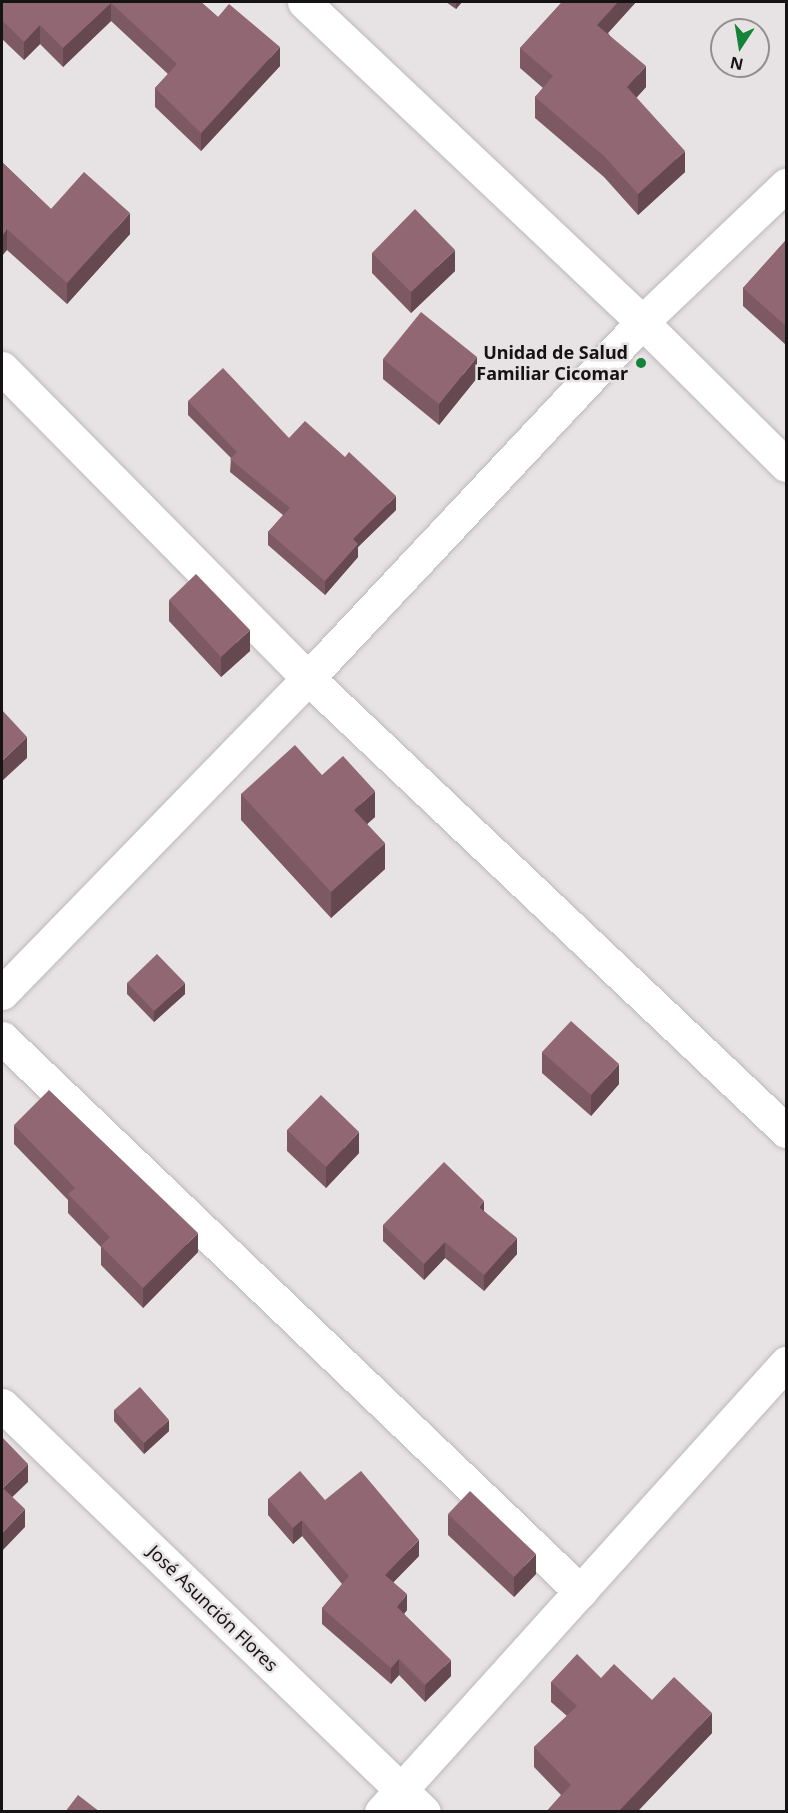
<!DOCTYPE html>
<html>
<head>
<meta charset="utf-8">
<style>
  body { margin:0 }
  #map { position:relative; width:788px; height:1813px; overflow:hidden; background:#e7e2e3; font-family:"Noto Sans",sans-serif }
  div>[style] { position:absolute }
  .roads { filter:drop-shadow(0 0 2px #bdb8b9) drop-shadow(0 0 2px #bdb8b9) }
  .street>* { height:33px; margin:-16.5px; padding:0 16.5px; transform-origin:16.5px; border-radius:16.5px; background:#fff }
  .secondary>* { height:33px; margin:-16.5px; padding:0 16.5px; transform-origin:16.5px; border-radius:16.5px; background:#fff }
  .wall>* { inset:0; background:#7d5964 }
  .shaded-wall>* { inset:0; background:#664851 }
  .building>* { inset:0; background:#916774 }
  .dots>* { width:16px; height:16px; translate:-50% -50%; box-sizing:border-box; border:3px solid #e7e2e3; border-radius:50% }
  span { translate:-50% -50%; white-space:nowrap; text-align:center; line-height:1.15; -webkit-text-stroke:5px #e7e2e3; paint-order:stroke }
  .poi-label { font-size:18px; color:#151313; font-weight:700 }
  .right { translate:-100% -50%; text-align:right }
  .street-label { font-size:18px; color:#151313 }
  .frame { position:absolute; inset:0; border:3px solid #151313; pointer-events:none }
  .north { position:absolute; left:710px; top:18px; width:60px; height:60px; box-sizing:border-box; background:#e7e2e3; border:2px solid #938f90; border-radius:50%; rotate:192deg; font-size:16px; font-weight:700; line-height:24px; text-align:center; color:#151313 }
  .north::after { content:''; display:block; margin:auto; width:21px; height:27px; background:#14833a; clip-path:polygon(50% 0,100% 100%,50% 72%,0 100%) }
</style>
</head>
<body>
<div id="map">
  <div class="roads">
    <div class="street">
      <div style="left:304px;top:2px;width:465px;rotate:43.4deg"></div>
      <div style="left:642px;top:322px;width:203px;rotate:44.8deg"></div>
      <div style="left:2px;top:368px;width:436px;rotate:45.4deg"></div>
      <div style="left:308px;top:678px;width:659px;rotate:43.46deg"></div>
      <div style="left:2px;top:993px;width:439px;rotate:-45.8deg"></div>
      <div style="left:308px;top:678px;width:488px;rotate:-46.8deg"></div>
      <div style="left:642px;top:322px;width:199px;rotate:-43.6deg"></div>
      <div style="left:2px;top:1038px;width:801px;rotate:43.74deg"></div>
      <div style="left:381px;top:1812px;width:605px;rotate:-47.95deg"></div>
    </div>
    <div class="secondary">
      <div style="left:2px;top:1405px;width:586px;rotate:43.96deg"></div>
    </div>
  </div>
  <div class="wall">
    <div style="clip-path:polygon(2px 2px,201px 2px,218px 17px,280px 66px,201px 151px,155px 107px,155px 88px,168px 74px,111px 21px,63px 67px,40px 44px,24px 60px,2px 39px)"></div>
    <div style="clip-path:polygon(446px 2px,462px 2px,456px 9px)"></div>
    <div style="clip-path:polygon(562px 2px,636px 2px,608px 33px,646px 87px,636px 98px,685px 172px,638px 215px,604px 177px,535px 118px,535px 97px,543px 88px,520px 68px,520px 48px)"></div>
    <div style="clip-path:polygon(2px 162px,51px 209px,130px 234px,67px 304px,7px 250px)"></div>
    <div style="clip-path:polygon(786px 240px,786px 345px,743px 306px,743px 288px)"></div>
    <div style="clip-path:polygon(372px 253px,455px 271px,411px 313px,372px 273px)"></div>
    <div style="clip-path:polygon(383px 359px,477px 378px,439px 425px,383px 379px)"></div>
    <div style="clip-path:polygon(188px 401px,289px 438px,396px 510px,358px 547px,358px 557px,325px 595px,268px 545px,268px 532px,283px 515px,230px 472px,231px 458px,188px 415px)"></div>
    <div style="clip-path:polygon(169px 600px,250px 651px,221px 677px,169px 621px)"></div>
    <div style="clip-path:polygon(322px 775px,375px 817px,367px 824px,385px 869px,331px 918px,241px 820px,241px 794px)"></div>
    <div style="clip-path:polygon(127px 983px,185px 994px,154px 1022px,127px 994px)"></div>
    <div style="clip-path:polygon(542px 1052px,619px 1084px,591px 1116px,542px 1073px)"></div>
    <div style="clip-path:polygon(14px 1125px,198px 1252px,143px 1308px,101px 1265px,101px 1247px,68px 1213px,68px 1200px,14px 1144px)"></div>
    <div style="clip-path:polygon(287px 1130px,359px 1153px,326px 1188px,287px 1151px)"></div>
    <div style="clip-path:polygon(484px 1211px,517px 1254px,484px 1291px,445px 1258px,424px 1280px,383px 1241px,383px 1225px)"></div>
    <div style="clip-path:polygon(114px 1410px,169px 1431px,144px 1454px,114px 1421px)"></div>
    <div style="clip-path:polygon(268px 1499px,325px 1500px,419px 1556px,393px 1582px,407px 1610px,404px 1614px,451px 1676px,425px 1702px,399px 1675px,391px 1684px,322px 1624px,322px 1608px,342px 1584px,302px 1536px,293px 1544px,268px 1515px)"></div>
    <div style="clip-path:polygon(448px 1514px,536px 1574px,514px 1597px,448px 1535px)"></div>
    <div style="clip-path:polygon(601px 1678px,652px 1700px,712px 1733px,637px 1812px,546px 1812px,561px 1795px,534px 1767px,534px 1747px,567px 1716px,551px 1702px,551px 1682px)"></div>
  </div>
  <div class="shaded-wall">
    <div style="clip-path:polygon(456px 2px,462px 2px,456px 9px)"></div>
    <div style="clip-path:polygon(618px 2px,636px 2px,597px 45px,597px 25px)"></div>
    <div style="clip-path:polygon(111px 3px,111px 21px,63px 67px,63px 48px)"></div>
    <div style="clip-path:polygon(40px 25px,40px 44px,24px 60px,24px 42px)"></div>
    <div style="clip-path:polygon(280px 47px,280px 66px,201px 151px,201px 133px)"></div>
    <div style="clip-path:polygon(646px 66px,646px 87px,627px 108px,627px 87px)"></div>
    <div style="clip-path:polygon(685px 151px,685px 172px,638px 215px,638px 194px)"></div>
    <div style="clip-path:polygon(130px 213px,130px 234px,67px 304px,67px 283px)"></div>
    <div style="clip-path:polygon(7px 229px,7px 250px,2px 256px,2px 235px)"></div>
    <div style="clip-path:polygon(455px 250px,455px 271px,411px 313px,411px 292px)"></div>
    <div style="clip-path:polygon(477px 357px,477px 378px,439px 425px,439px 404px)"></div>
    <div style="clip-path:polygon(396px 496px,396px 510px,358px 547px,358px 557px,325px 595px,325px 581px,353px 539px)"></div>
    <div style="clip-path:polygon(250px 630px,250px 651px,221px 677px,221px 657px)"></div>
    <div style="clip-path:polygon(27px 737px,27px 758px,2px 781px,2px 761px)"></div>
    <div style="clip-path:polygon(375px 791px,375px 817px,354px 836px,354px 810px)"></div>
    <div style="clip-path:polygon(385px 843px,385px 869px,331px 918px,331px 892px)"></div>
    <div style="clip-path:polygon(185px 983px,185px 994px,154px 1022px,154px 1011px)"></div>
    <div style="clip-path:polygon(619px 1064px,619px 1084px,591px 1116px,591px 1095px)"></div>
    <div style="clip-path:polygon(359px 1132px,359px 1153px,326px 1188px,326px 1167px)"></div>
    <div style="clip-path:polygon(484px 1201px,484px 1217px,479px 1207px)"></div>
    <div style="clip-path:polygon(198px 1233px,198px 1252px,143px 1308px,143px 1288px)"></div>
    <div style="clip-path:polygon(517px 1238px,517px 1254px,484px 1291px,484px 1275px)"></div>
    <div style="clip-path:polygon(445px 1242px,445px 1258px,424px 1280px,424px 1264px)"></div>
    <div style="clip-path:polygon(169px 1420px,169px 1431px,144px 1454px,144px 1443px)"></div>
    <div style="clip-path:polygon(28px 1464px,28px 1482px,3px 1506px,3px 1488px)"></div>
    <div style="clip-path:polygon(25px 1509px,25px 1527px,2px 1551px,2px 1533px)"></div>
    <div style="clip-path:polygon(302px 1520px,302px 1536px,293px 1544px,293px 1528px)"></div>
    <div style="clip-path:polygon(419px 1540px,419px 1556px,385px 1591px,385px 1575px)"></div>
    <div style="clip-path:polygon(536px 1554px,536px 1574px,514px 1597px,514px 1577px)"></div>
    <div style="clip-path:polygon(407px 1594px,407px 1610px,397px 1623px,397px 1607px)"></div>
    <div style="clip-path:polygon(399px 1659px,399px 1675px,391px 1684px,391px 1668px)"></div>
    <div style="clip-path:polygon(451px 1660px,451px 1676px,425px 1702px,425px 1685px)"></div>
    <div style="clip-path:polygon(712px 1713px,712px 1733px,637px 1812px,618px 1812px)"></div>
  </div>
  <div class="building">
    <div style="clip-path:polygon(2px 2px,201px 2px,218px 17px,229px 4px,280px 47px,201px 133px,155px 88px,177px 64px,111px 3px,63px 48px,40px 25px,24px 42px,2px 20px)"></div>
    <div style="clip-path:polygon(562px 2px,618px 2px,597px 25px,646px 66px,627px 87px,685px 151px,638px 194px,604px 156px,535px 97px,553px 76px,520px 48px)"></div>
    <div style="clip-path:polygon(2px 162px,51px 209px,84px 172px,130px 213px,67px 283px,7px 229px,2px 235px)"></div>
    <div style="clip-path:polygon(415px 209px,455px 250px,411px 292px,372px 253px)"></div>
    <div style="clip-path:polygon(786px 240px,786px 326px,743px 288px)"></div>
    <div style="clip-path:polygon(421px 312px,477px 357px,439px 404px,383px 359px)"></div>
    <div style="clip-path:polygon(223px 368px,289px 438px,305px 421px,345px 457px,349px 452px,396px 496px,353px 539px,358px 544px,325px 581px,268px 532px,290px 508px,230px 459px,237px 452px,188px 401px)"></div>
    <div style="clip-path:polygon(196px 574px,250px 630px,221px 657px,169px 600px)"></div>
    <div style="clip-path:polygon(2px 710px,27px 737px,2px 761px)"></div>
    <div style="clip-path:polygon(295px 745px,322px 775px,343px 756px,375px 791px,354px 810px,385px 843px,331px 892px,241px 794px)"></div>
    <div style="clip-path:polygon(157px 954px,185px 983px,154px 1011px,127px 983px)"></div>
    <div style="clip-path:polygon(571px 1021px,619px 1064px,591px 1095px,542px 1052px)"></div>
    <div style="clip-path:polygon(49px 1090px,198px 1233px,143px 1288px,101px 1246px,110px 1237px,68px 1194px,75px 1188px,14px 1125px)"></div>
    <div style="clip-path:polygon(321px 1095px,359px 1132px,326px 1167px,287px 1130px)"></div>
    <div style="clip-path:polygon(444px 1162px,484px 1201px,479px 1207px,517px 1238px,484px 1275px,445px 1242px,424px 1264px,383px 1225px)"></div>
    <div style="clip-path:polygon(140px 1387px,169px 1420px,144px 1443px,114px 1410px)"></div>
    <div style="clip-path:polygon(2px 1437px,28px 1464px,3px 1488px,25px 1509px,2px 1533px)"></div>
    <div style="clip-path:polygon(300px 1471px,325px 1500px,361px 1471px,419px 1540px,385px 1575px,407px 1594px,397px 1607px,451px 1660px,425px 1685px,399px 1659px,391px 1668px,322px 1608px,349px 1576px,302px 1520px,293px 1528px,268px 1499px)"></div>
    <div style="clip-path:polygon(470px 1491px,536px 1554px,514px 1577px,448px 1514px)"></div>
    <div style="clip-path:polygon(577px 1654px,601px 1678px,614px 1664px,652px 1700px,674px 1677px,712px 1713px,618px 1812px,546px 1812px,571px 1785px,534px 1747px,577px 1706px,551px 1682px)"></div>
    <div style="clip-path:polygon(78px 1795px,100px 1812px,65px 1812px)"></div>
  </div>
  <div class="dots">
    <div style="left:641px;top:363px;background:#14833a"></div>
  </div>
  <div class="poi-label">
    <span class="right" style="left:628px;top:363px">Unidad de Salud<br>Familiar Cicomar</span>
  </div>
  <div class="street-label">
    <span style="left:213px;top:1608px;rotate:44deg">José Asunción Flores</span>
  </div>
  <div class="frame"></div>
  <div class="north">N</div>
</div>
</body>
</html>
